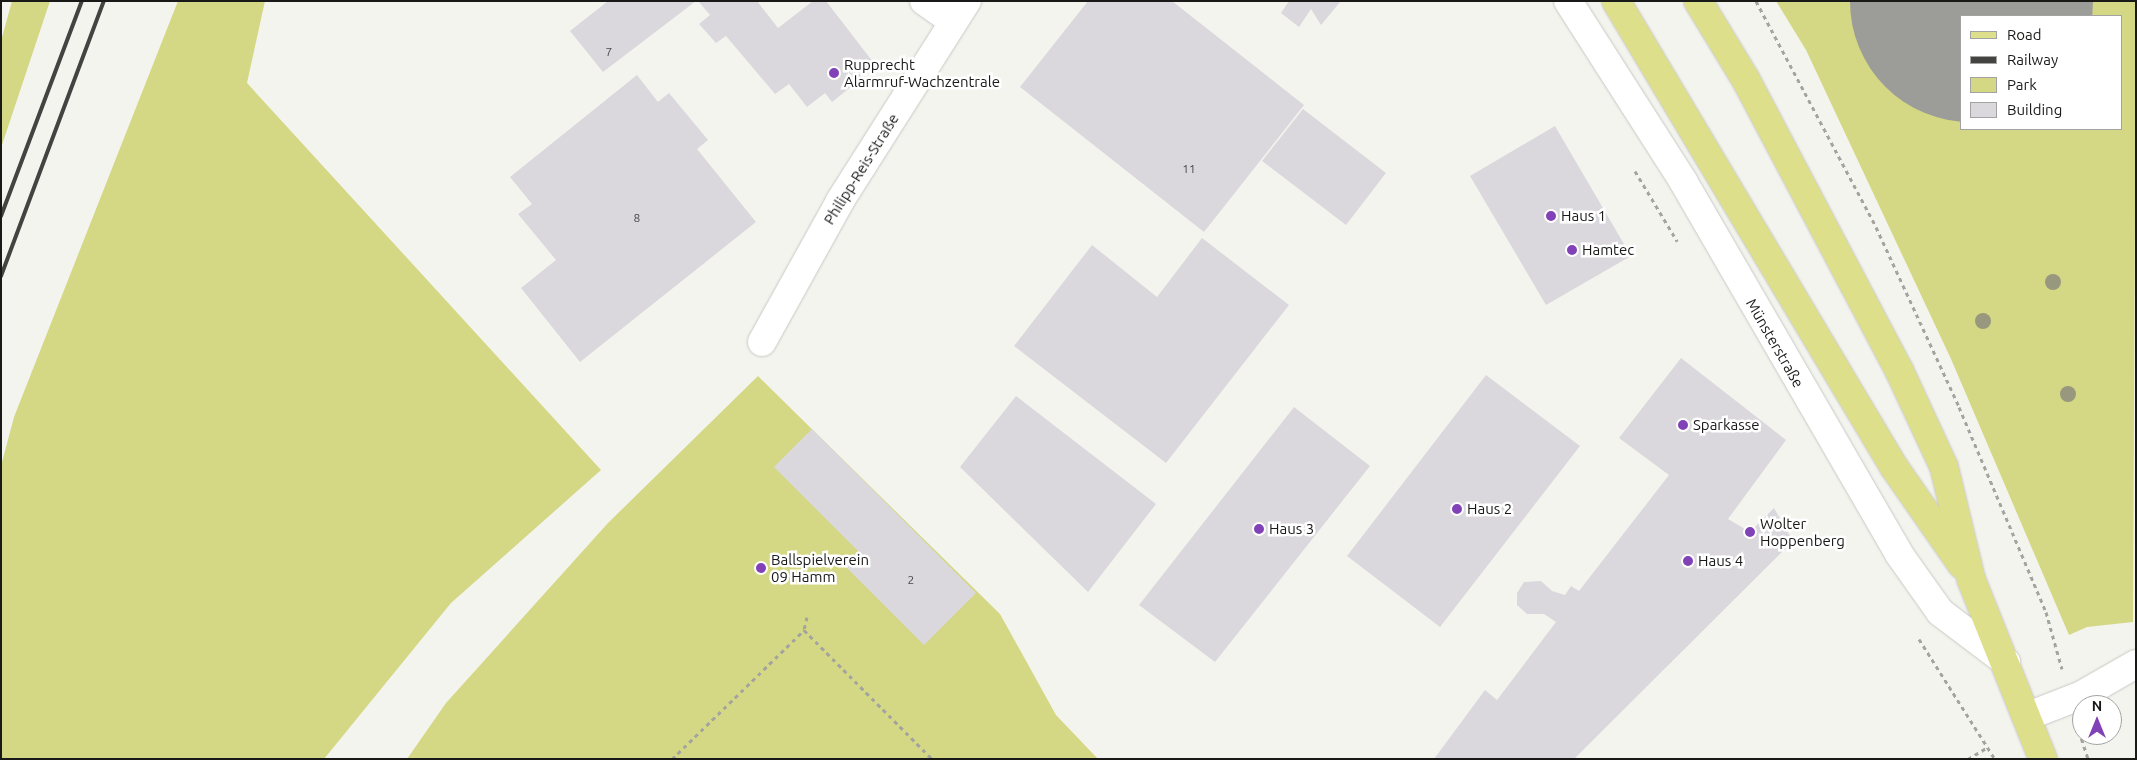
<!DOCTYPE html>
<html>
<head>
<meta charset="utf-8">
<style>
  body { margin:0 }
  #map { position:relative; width:2137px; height:760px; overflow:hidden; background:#f4f4ef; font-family:Ubuntu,sans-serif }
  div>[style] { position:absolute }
  .green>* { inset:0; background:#d4d884 }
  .runway>* { height:241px; margin:-120.5px; padding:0 120.5px; transform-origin:120.5px; border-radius:120.5px; background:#9c9c98 }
  .building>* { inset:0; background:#dad8dc }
  .path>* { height:3px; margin-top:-1.5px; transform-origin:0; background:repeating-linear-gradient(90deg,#a3a3a0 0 4px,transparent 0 8px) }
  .roads { filter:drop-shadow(0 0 1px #c8c9c4) drop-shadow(0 0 1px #c8c9c4) }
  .minor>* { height:28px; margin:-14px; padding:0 14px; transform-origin:14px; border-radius:14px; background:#fff }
  .major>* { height:28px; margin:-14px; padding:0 14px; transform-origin:14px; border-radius:14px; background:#dddf8a }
  .rail>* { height:4px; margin:-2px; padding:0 2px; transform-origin:2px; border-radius:2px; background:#434341 }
  .trees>* { width:16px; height:16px; margin:-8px; border-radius:50%; background:#98987e }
  .dots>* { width:14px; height:14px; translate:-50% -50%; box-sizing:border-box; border:2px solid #fff; border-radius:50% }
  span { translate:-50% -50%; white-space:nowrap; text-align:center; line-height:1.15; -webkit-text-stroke:5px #fff; paint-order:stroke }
  .number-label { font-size:12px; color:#494949 }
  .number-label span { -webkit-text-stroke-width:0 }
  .poi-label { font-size:15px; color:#191918 }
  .left { translate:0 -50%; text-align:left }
  .street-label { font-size:15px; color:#191918 }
  .frame { position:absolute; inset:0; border:2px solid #191918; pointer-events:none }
  .legend { position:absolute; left:1960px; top:15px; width:162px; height:115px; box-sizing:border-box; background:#fff; border:1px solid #a3a3a3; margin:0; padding:6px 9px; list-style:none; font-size:15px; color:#191918 }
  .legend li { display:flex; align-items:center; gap:10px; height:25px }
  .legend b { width:25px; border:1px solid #a3a3a3 }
  .north { position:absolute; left:2072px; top:695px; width:50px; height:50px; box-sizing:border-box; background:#fff; border:1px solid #a3a3a3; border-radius:50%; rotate:0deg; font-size:14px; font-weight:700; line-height:20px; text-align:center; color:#191918 }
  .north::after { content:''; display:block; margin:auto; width:18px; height:22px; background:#8242b7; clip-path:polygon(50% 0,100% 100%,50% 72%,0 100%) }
</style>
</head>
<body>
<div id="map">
  <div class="green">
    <div style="clip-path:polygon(12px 1px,50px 1px,1px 148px,1px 41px)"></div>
    <div style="clip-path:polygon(178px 1px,265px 1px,247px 83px,601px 470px,451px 603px,324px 759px,1px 759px,1px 466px,14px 417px)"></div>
    <div style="clip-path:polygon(evenodd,1776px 1px,2136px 1px,2133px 622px,2087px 627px,2069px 635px,1951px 359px,1806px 50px,1776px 1px,2121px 16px,2121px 129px,1961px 129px,1961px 16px,2121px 16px)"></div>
    <div style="clip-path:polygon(758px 376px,1000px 614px,1056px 715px,1098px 759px,407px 759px,446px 703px,608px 523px)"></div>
  </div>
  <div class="runway">
    <div style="left:1970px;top:1px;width:2px"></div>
  </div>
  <div class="building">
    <div style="clip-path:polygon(608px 1px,696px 1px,603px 72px,570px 31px)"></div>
    <div style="clip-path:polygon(698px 1px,757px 1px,778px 28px,813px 1px,826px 1px,873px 62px,859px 73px,862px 78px,832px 102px,825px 93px,807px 107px,789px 84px,775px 94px,726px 36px,716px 43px,699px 24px,710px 15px)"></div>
    <div style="clip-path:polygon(1088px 1px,1172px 1px,1304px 105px,1204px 232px,1020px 87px)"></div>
    <div style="clip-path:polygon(1289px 1px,1341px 1px,1321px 25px,1311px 9px,1299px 27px,1281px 13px)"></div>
    <div style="clip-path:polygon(637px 75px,658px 102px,669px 93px,708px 140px,697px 149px,756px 222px,580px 362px,521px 288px,556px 260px,518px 214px,532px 204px,510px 177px)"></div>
    <div style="clip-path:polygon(1303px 109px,1386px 173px,1346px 225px,1262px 161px)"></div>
    <div style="clip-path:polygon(1555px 126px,1631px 256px,1546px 305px,1470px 176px)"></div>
    <div style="clip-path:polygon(1202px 238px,1289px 305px,1166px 463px,1014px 346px,1092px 245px,1157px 297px)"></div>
    <div style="clip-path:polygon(1681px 358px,1786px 440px,1728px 519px,1750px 532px,1774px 508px,1793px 541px,1574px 759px,1434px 759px,1485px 690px,1497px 700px,1556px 622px,1544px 614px,1527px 614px,1517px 605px,1517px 593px,1524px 582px,1541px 581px,1552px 591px,1565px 595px,1571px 586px,1579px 591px,1669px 475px,1619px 438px)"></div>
    <div style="clip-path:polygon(1486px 375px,1580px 446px,1440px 627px,1347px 556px)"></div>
    <div style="clip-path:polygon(1016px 396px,1156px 504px,1088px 592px,960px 467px)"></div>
    <div style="clip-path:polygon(1294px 407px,1370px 466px,1215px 662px,1139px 605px)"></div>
    <div style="clip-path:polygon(812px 429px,976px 593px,924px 645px,845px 566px,859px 552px,774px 467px)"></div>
  </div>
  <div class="path">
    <div style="left:1756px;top:1px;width:256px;rotate:62deg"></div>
    <div style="left:1876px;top:227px;width:198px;rotate:65.2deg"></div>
    <div style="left:1959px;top:407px;width:223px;rotate:67deg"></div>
    <div style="left:2046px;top:612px;width:59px;rotate:74.3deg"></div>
    <div style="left:1635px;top:171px;width:82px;rotate:59deg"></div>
    <div style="left:807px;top:617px;width:13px;rotate:103deg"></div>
    <div style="left:804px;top:630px;width:182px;rotate:45.2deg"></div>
    <div style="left:1919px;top:639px;width:142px;rotate:57.7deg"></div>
    <div style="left:2079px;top:731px;width:29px;rotate:72deg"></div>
    <div style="left:672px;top:759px;width:185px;rotate:-44.3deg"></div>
    <div style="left:1968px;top:759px;width:23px;rotate:-31deg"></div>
  </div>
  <div class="roads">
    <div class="minor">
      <div style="left:924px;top:1px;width:35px;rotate:35deg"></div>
      <div style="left:1568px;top:1px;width:214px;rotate:57.4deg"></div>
      <div style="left:1683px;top:181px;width:431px;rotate:59.9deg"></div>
      <div style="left:1899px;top:554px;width:71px;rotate:54.7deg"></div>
      <div style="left:1940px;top:612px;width:83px;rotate:37.1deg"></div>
      <div style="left:762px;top:342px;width:161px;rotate:-61deg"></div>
      <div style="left:840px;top:201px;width:237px;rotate:-57.6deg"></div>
      <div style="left:2028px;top:716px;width:58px;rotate:-21.3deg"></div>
      <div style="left:2082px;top:695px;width:62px;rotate:-29.9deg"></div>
    </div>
    <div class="major">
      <div style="left:1616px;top:1px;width:543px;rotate:59.18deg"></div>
      <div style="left:1894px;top:467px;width:119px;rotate:55.2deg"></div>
      <div style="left:1698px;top:1px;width:92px;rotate:58.7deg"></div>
      <div style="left:1746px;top:80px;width:328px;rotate:62.2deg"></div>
      <div style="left:1899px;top:370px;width:107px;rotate:65.1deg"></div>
      <div style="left:1944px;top:467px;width:115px;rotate:76.4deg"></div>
      <div style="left:1971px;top:579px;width:194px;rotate:68.2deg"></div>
    </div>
  </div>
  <div class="rail">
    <div style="left:1px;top:216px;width:230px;rotate:-69.4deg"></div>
    <div style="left:1px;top:276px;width:294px;rotate:-69.5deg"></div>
  </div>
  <div class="trees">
    <div style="left:2053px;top:282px"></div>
    <div style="left:1983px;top:321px"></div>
    <div style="left:2068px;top:394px"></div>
  </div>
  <div class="dots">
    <div style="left:834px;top:73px;background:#8242b7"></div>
    <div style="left:1551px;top:216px;background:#8242b7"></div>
    <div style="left:1572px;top:250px;background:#8242b7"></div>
    <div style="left:1683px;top:425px;background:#8242b7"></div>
    <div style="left:1457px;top:509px;background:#8242b7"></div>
    <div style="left:1259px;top:529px;background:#8242b7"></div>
    <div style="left:1750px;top:532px;background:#8242b7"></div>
    <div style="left:1688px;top:561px;background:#8242b7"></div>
    <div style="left:761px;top:568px;background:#8242b7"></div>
  </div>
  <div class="number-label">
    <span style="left:609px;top:52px">7</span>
    <span style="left:1189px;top:169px">11</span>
    <span style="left:637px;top:218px">8</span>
    <span style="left:911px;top:580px">2</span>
  </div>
  <div class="poi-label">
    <span class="left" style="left:844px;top:73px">Rupprecht<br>Alarmruf-Wachzentrale</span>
    <span class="left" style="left:1561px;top:216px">Haus 1</span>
    <span class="left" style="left:1582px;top:250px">Hamtec</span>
    <span class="left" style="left:1693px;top:425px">Sparkasse</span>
    <span class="left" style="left:1467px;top:509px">Haus 2</span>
    <span class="left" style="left:1760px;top:532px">Wolter<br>Hoppenberg</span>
    <span class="left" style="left:1269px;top:529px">Haus 3</span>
    <span class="left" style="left:771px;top:568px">Ballspielverein<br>09 Hamm</span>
    <span class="left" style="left:1698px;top:561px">Haus 4</span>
  </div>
  <div class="street-label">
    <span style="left:861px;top:169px;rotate:-58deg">Philipp-Reis-Straße</span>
    <span style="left:1775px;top:343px;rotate:60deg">Münsterstraße</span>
  </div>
  <div class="frame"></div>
  <ul class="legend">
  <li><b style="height:6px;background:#dddf8a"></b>Road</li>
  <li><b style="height:6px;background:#434341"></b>Railway</li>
  <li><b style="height:14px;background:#d4d884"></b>Park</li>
  <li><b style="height:14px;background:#dad8dc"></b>Building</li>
  </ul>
  <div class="north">N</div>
</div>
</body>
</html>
